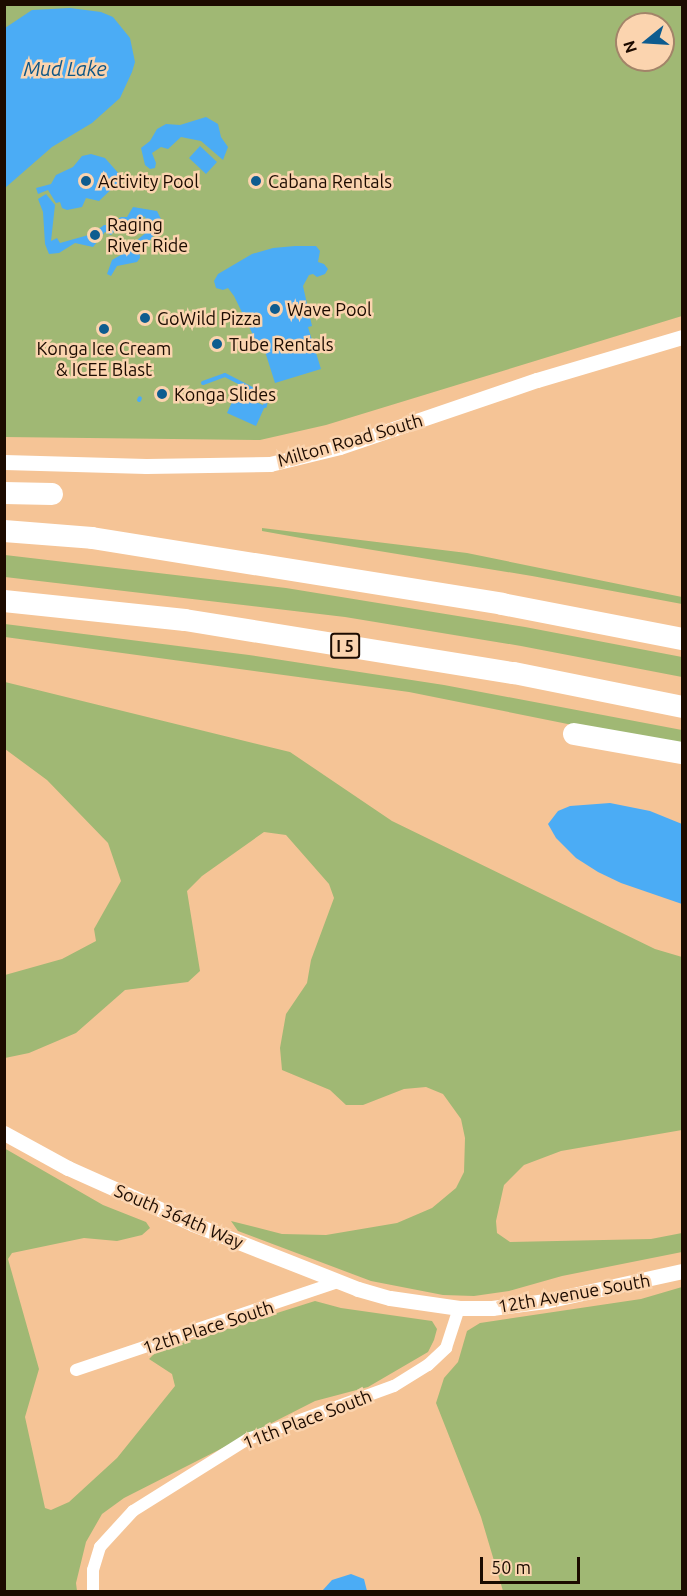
<!DOCTYPE html>
<html>
<head>
<meta charset="utf-8">
<style>
  body { margin:0 }
  #map { position:relative; width:687px; height:1596px; overflow:hidden; background:#f5c496; font-family:Ubuntu,sans-serif }
  div>[style] { position:absolute }
  .green>* { inset:0; background:#a0b874 }
  .water>* { inset:0; background:#4bacf5 }
  .stream>* { height:4px; margin:-2px; padding:0 2px; transform-origin:2px; border-radius:2px; background:#4bacf5 }
  .minor>* { height:12px; margin:-6px; padding:0 6px; transform-origin:6px; border-radius:6px; background:#fff }
  .tertiary>* { height:15px; margin:-7.5px; padding:0 7.5px; transform-origin:7.5px; border-radius:7.5px; background:#fff }
  .motorway>* { height:22px; margin:-11px; padding:0 11px; transform-origin:11px; border-radius:11px; background:#fff }
  .dots>* { width:16px; height:16px; translate:-50% -50%; box-sizing:border-box; border:3px solid #fbd4af; border-radius:50% }
  span { translate:-50% -50%; white-space:nowrap; text-align:center; line-height:1.15; -webkit-text-stroke:5px #fbd4af; paint-order:stroke }
  .shield-label span { padding:2px 4px; background:#fbd4af; border:2px solid; border-radius:4px; -webkit-text-stroke-width:0 }
  .shield-label { font-size:16px; color:#1c0b00; font-weight:700 }
  .poi-label { font-size:18px; color:#1c0b00 }
  .left { translate:0 -50%; text-align:left }
  .street-label { font-size:18px; color:#1c0b00 }
  .water-label { font-size:20px; color:#0e5686; font-style:italic }
  .frame { position:absolute; inset:0; border:6px solid #1c0b00; pointer-events:none }
  .north { position:absolute; left:615px; top:12px; width:60px; height:60px; box-sizing:border-box; background:#fbd4af; border:2px solid #a28469; border-radius:50%; rotate:252deg; font-size:16px; font-weight:700; line-height:24px; text-align:center; color:#1c0b00 }
  .north::after { content:''; display:block; margin:auto; width:21px; height:27px; background:#0e5c8f; clip-path:polygon(50% 0,100% 100%,50% 72%,0 100%) }
  .scale { position:absolute; left:480px; top:1557px; width:100px; height:27px; box-sizing:border-box; border:3px solid #1c0b00; border-top:0; padding-left:8px; font-size:18px; line-height:21px; white-space:nowrap; color:#1c0b00; -webkit-text-stroke:4px #fbd4af; paint-order:stroke }
</style>
</head>
<body>
<div id="map">
  <div class="green">
    <div style="clip-path:polygon(evenodd,4px 5px,682px 5px,682px 316px,326px 425px,260px 440px,5px 437px,4px 5px,627px 24px,663px 24px,663px 60px,627px 60px,627px 24px)"></div>
    <div style="clip-path:polygon(262px 528px,467px 553px,682px 597px,682px 604px,532px 576px,312px 540px,262px 531px)"></div>
    <div style="clip-path:polygon(5px 555px,286px 588px,525px 627px,682px 657px,682px 677px,521px 646px,345px 617px,5px 577px)"></div>
    <div style="clip-path:polygon(5px 624px,249px 655px,444px 685px,682px 730px,682px 747px,409px 692px,5px 637px)"></div>
    <div style="clip-path:polygon(5px 682px,290px 752px,392px 821px,655px 949px,682px 957px,682px 1130px,561px 1151px,524px 1165px,504px 1185px,496px 1221px,497px 1233px,510px 1242px,651px 1239px,682px 1233px,682px 1252px,562px 1276px,509px 1291px,474px 1296px,443px 1295px,371px 1281px,238px 1231px,231px 1221px,282px 1234px,326px 1235px,397px 1223px,432px 1208px,456px 1188px,464px 1172px,465px 1138px,461px 1119px,443px 1094px,426px 1087px,404px 1089px,363px 1105px,346px 1105px,330px 1090px,282px 1070px,280px 1048px,286px 1014px,307px 983px,311px 960px,334px 898px,329px 884px,286px 835px,264px 832px,202px 876px,187px 891px,200px 971px,188px 982px,125px 990px,76px 1033px,29px 1053px,5px 1058px,5px 975px,62px 959px,96px 941px,94px 929px,121px 881px,108px 843px,47px 780px,5px 749px)"></div>
    <div style="clip-path:polygon(4px 1148px,103px 1205px,146px 1222px,150px 1228px,142px 1235px,117px 1241px,84px 1238px,12px 1253px,8px 1259px,39px 1369px,25px 1417px,45px 1508px,51px 1510px,69px 1502px,117px 1458px,175px 1386px,172px 1374px,149px 1359px,157px 1351px,315px 1301px,341px 1308px,432px 1321px,437px 1329px,434px 1340px,428px 1352px,368px 1387px,315px 1401px,124px 1498px,102px 1514px,86px 1542px,76px 1583px,77px 1591px,5px 1591px)"></div>
    <div style="clip-path:polygon(682px 1287px,682px 1591px,503px 1591px,481px 1517px,436px 1403px,444px 1378px,458px 1362px,467px 1331px,480px 1323px,641px 1299px)"></div>
  </div>
  <div class="water">
    <div style="clip-path:polygon(70px 8px,101px 12px,113px 17px,130px 38px,135px 62px,132px 72px,120px 98px,92px 123px,52px 147px,5px 188px,5px 28px,32px 10px)"></div>
    <div style="clip-path:polygon(206px 117px,218px 124px,221px 137px,228px 147px,223px 160px,201px 141px,181px 137px,168px 149px,161px 147px,152px 153px,156px 163px,155px 168px,150px 169px,145px 165px,141px 148px,150px 141px,157px 129px,166px 124px,180px 125px)"></div>
    <div style="clip-path:polygon(200px 146px,217px 162px,206px 174px,189px 158px)"></div>
    <div style="clip-path:polygon(91px 154px,105px 158px,120px 175px,119px 182px,99px 201px,86px 198px,82px 207px,67px 210px,62px 208px,60px 202px,56px 203px,48px 190px,38px 194px,36px 188px,51px 184px,56px 175px,73px 167px,82px 156px)"></div>
    <div style="clip-path:polygon(46px 194px,55px 205px,51px 241px,57px 238px,60px 243px,92px 234px,104px 225px,110px 225px,121px 217px,127px 217px,133px 207px,157px 211px,163px 223px,150px 240px,139px 246px,140px 258px,137px 262px,117px 266px,111px 276px,107px 274px,112px 260px,126px 252px,127px 243px,133px 240px,136px 241px,148px 231px,145px 216px,135px 224px,128px 221px,120px 225px,111px 235px,105px 232px,93px 247px,75px 243px,59px 253px,49px 254px,45px 244px,43px 212px,38px 199px)"></div>
    <div style="clip-path:polygon(295px 246px,316px 246px,320px 251px,318px 262px,324px 264px,328px 269px,325px 274px,317px 277px,313px 274px,309px 275px,303px 286px,312px 326px,308px 327px,321px 369px,275px 383px,262px 342px,257px 343px,234px 296px,228px 288px,223px 290px,216px 288px,214px 281px,218px 274px,252px 254px,273px 248px)"></div>
    <div style="clip-path:polygon(236px 393px,265px 406px,256px 426px,227px 413px)"></div>
    <div style="clip-path:polygon(610px 803px,650px 811px,682px 824px,682px 904px,621px 883px,598px 872px,576px 858px,556px 838px,548px 824px,558px 811px,570px 806px)"></div>
    <div style="clip-path:polygon(351px 1574px,364px 1579px,367px 1591px,322px 1591px,332px 1580px)"></div>
  </div>
  <div class="stream">
    <div style="left:203px;top:383px;width:23px;rotate:-20deg"></div>
    <div style="left:225px;top:375px;width:42px;rotate:27.2deg"></div>
    <div style="left:262px;top:394px;width:6px;rotate:51deg"></div>
    <div style="left:266px;top:399px;width:7px;rotate:98deg"></div>
    <div style="left:139px;top:400px;width:2px;rotate:-63deg"></div>
  </div>
  <div class="minor">
    <div style="left:76px;top:1370px;width:276px;rotate:-18.6deg"></div>
    <div style="left:93px;top:1592px;width:22px;rotate:-90deg"></div>
    <div style="left:93px;top:1570px;width:24px;rotate:-73deg"></div>
    <div style="left:100px;top:1547px;width:49px;rotate:-47.5deg"></div>
    <div style="left:133px;top:1511px;width:136px;rotate:-32.1deg"></div>
    <div style="left:248px;top:1439px;width:155px;rotate:-20deg"></div>
    <div style="left:394px;top:1386px;width:40px;rotate:-32deg"></div>
    <div style="left:428px;top:1365px;width:25px;rotate:-43deg"></div>
    <div style="left:446px;top:1348px;width:42px;rotate:-72deg"></div>
  </div>
  <div class="tertiary">
    <div style="left:4px;top:462px;width:142px;rotate:1.6deg"></div>
    <div style="left:146px;top:466px;width:124px;rotate:-0.9deg"></div>
    <div style="left:270px;top:464px;width:72px;rotate:-13.7deg"></div>
    <div style="left:340px;top:447px;width:208px;rotate:-18.8deg"></div>
    <div style="left:537px;top:380px;width:151px;rotate:-16.5deg"></div>
    <div style="left:4px;top:1133px;width:73px;rotate:28.7deg"></div>
    <div style="left:68px;top:1168px;width:137px;rotate:24.1deg"></div>
    <div style="left:193px;top:1224px;width:177px;rotate:21.5deg"></div>
    <div style="left:358px;top:1289px;width:33px;rotate:16deg"></div>
    <div style="left:390px;top:1298px;width:70px;rotate:8.2deg"></div>
    <div style="left:459px;top:1308px;width:33px"></div>
    <div style="left:492px;top:1308px;width:54px;rotate:-7.4deg"></div>
    <div style="left:546px;top:1301px;width:139px;rotate:-12.4deg"></div>
  </div>
  <div class="motorway">
    <div style="left:4px;top:493px;width:48px;rotate:1.2deg"></div>
    <div style="left:4px;top:531px;width:88px;rotate:4.5deg"></div>
    <div style="left:92px;top:538px;width:415px;rotate:9.1deg"></div>
    <div style="left:502px;top:604px;width:183px;rotate:11deg"></div>
    <div style="left:4px;top:601px;width:182px;rotate:6deg"></div>
    <div style="left:185px;top:620px;width:333px;rotate:9.2deg"></div>
    <div style="left:514px;top:673px;width:171px;rotate:11.4deg"></div>
    <div style="left:574px;top:734px;width:110px;rotate:10deg"></div>
  </div>
  <div class="dots">
    <div style="left:86px;top:181px;background:#0e5c8f"></div>
    <div style="left:256px;top:181px;background:#0e5c8f"></div>
    <div style="left:95px;top:235px;background:#0e5c8f"></div>
    <div style="left:275px;top:309px;background:#0e5c8f"></div>
    <div style="left:145px;top:318px;background:#0e5c8f"></div>
    <div style="left:104px;top:329px;background:#0e5c8f"></div>
    <div style="left:217px;top:344px;background:#0e5c8f"></div>
    <div style="left:162px;top:394px;background:#0e5c8f"></div>
  </div>
  <div class="shield-label">
    <span style="left:345px;top:646px">I 5</span>
  </div>
  <div class="poi-label">
    <span class="left" style="left:98px;top:181px">Activity Pool</span>
    <span class="left" style="left:268px;top:181px">Cabana Rentals</span>
    <span class="left" style="left:107px;top:235px">Raging<br>River Ride</span>
    <span class="left" style="left:287px;top:309px">Wave Pool</span>
    <span class="left" style="left:157px;top:318px">GoWild Pizza</span>
    <span class="left" style="left:229px;top:344px">Tube Rentals</span>
    <span style="left:104px;top:359px">Konga Ice Cream<br>&amp; ICEE Blast</span>
    <span class="left" style="left:174px;top:394px">Konga Slides</span>
  </div>
  <div class="street-label">
    <span style="left:350px;top:440px;rotate:-16deg">Milton Road South</span>
    <span style="left:179px;top:1216px;rotate:23deg">South 364th Way</span>
    <span style="left:574px;top:1293px;rotate:-10deg">12th Avenue South</span>
    <span style="left:208px;top:1327px;rotate:-18deg">12th Place South</span>
    <span style="left:307px;top:1419px;rotate:-21deg">11th Place South</span>
  </div>
  <div class="water-label">
    <span style="left:65px;top:68px">Mud Lake</span>
  </div>
  <div class="frame"></div>
  <div class="north">N</div>
  <div class="scale">50 m</div>
</div>
</body>
</html>
